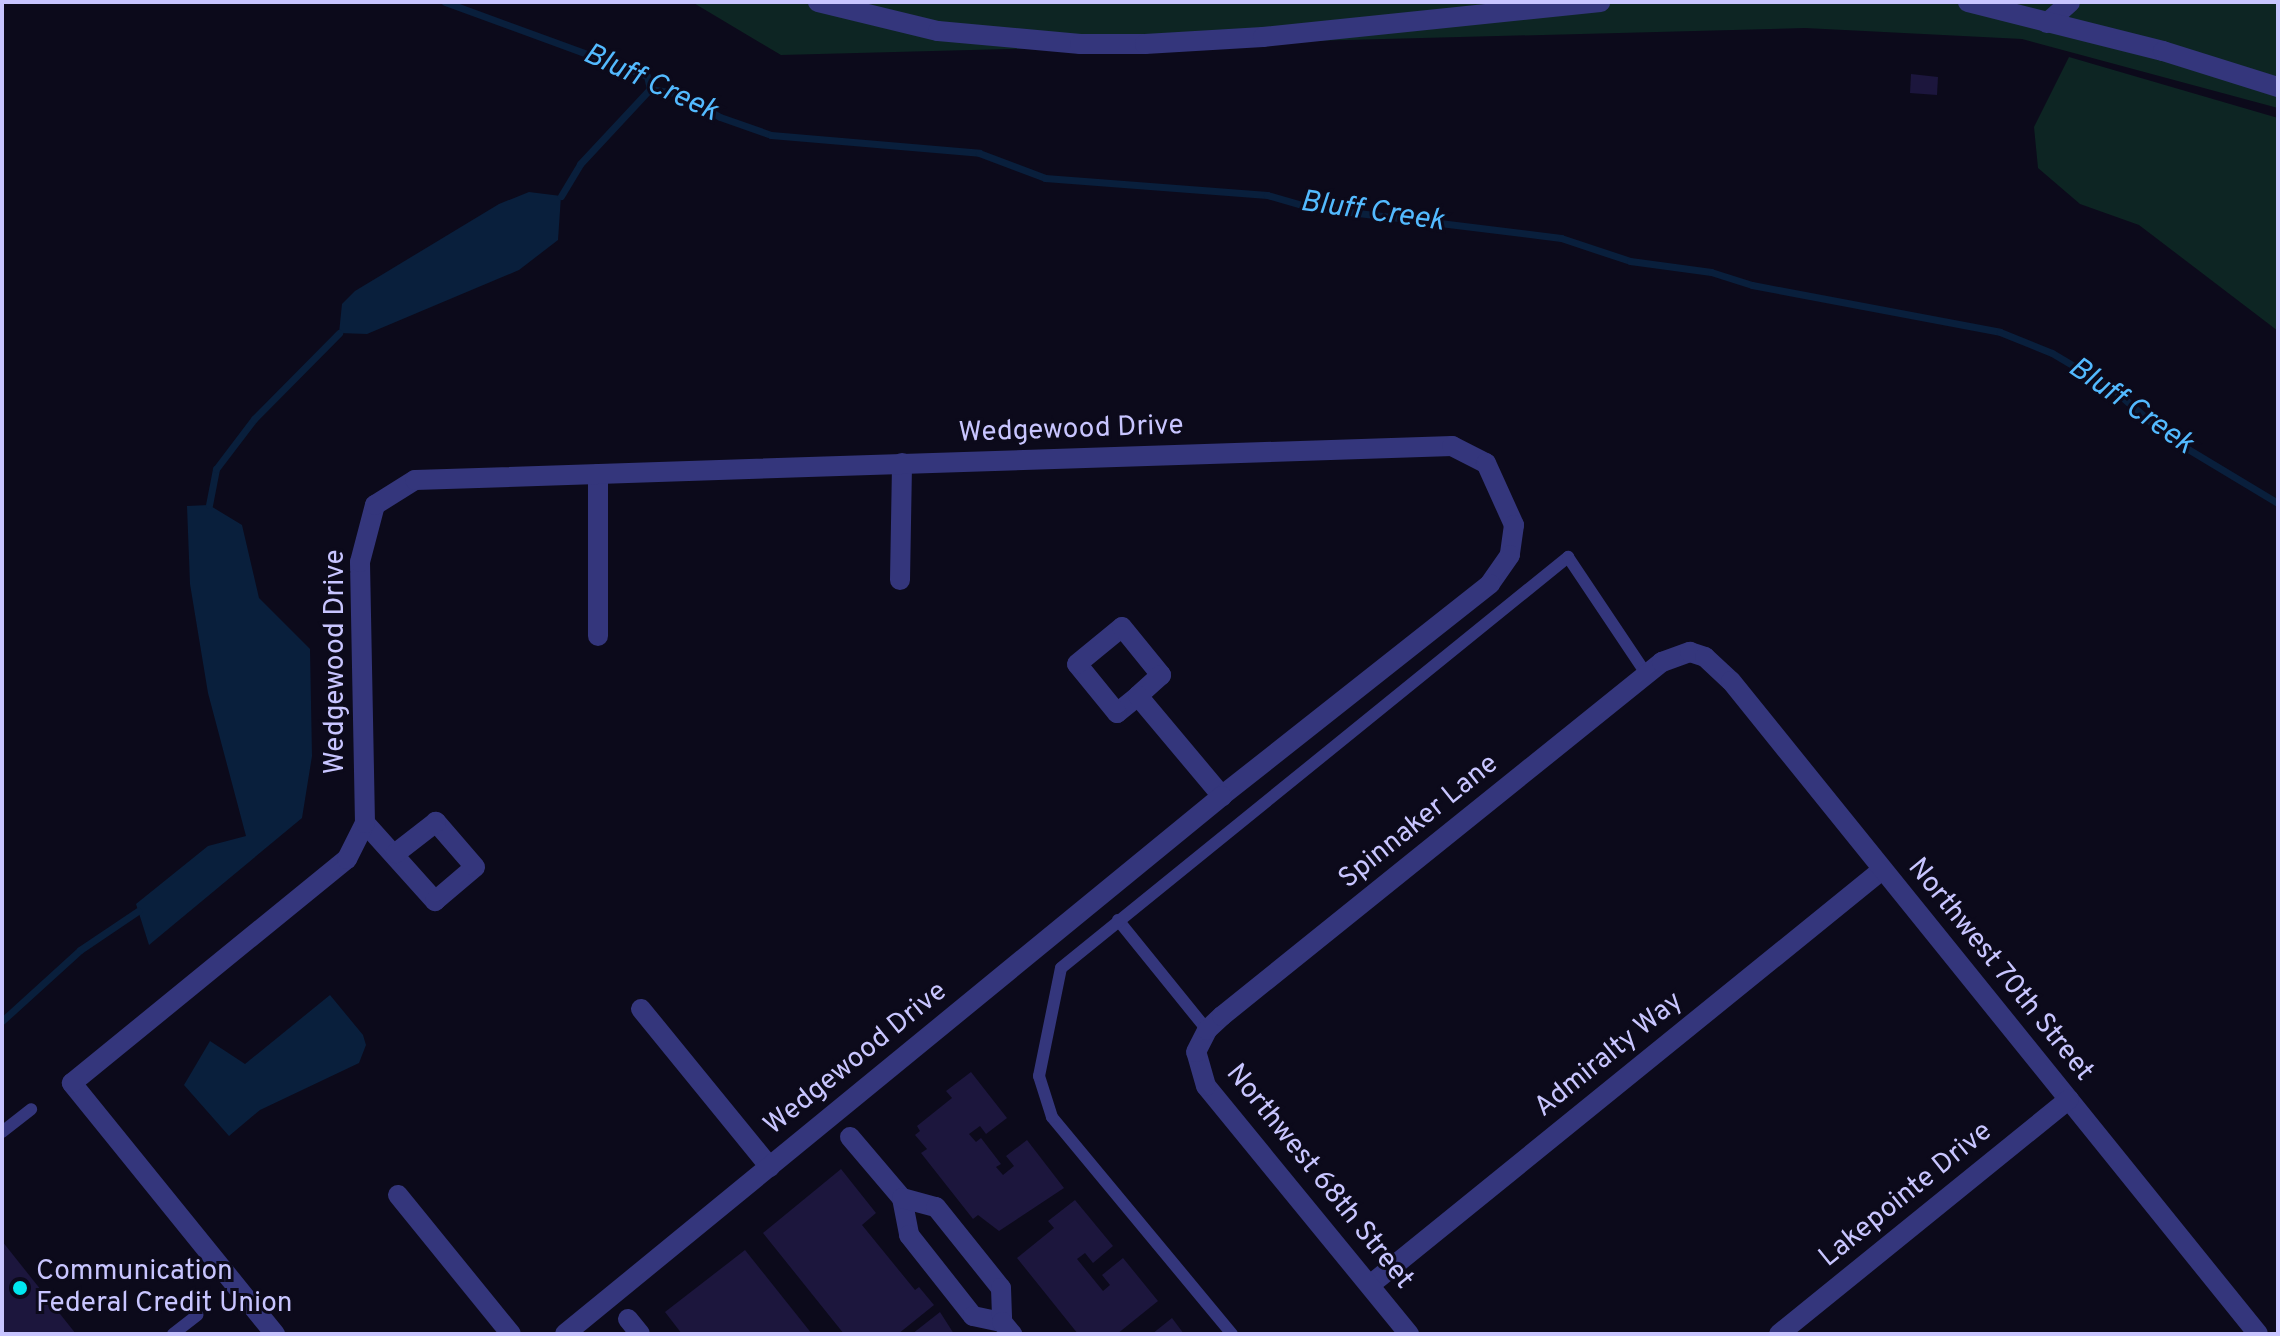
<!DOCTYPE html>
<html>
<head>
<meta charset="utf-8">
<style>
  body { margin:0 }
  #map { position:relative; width:2280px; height:1336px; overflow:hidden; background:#0c0a1b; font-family:Overpass,sans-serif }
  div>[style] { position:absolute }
  .green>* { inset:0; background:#0d2523 }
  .water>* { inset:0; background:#091f3c }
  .stream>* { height:7px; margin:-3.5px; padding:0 3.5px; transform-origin:3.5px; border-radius:3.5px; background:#091f3c }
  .building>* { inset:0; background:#1c163d }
  .service>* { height:12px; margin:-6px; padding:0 6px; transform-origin:6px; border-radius:6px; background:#34367c }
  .minor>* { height:20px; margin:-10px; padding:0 10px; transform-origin:10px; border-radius:10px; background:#34367c }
  .tertiary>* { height:20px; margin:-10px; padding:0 10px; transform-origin:10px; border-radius:10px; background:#34367c }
  .dots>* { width:22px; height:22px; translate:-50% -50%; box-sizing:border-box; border:4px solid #0c0a1b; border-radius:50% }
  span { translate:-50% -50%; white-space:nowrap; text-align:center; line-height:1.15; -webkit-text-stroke:6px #0c0a1b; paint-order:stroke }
  .street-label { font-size:28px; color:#c8c5ff }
  .poi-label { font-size:28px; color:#c8c5ff }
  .left { translate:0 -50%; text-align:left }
  .water-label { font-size:30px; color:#53baff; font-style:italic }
  .frame { position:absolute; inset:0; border:4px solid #c8c5ff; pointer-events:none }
</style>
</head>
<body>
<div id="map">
  <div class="green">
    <div style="clip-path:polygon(692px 2px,2278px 2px,2278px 108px,2022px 39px,1805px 28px,781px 55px)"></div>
    <div style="clip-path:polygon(2069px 57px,2278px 118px,2278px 331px,2139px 225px,2080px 204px,2038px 168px,2034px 127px)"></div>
  </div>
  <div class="water">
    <div style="clip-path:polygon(529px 192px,561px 196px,558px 240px,519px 270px,367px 334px,339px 333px,342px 304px,355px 291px,499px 204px)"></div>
    <div style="clip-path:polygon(209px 505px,242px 525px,259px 598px,310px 649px,312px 756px,302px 818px,149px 945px,136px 904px,208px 846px,246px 836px,208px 693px,190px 584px,187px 506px)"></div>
    <div style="clip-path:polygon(330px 995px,363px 1035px,366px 1045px,359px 1063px,260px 1110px,229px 1136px,184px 1085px,210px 1041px,245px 1064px)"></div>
  </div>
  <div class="stream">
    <div style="left:445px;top:2px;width:215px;rotate:20.1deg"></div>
    <div style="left:647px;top:76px;width:13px;rotate:77deg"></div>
    <div style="left:650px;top:89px;width:30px;rotate:9deg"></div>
    <div style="left:680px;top:94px;width:46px;rotate:29.9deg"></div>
    <div style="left:720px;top:117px;width:54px;rotate:19.4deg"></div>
    <div style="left:771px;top:135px;width:209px;rotate:4.9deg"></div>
    <div style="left:979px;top:153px;width:71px;rotate:20.7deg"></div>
    <div style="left:1045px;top:178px;width:223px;rotate:4.4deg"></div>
    <div style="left:1267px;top:195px;width:44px;rotate:15.9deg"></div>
    <div style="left:1309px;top:207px;width:254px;rotate:7deg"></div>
    <div style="left:1561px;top:238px;width:73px;rotate:18.4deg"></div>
    <div style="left:1630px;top:261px;width:82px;rotate:7.7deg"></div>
    <div style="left:1711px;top:272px;width:43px;rotate:17.6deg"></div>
    <div style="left:1752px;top:285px;width:252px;rotate:10.7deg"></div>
    <div style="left:2000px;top:332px;width:56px;rotate:22deg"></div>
    <div style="left:2052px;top:353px;width:72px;rotate:30.8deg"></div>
    <div style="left:2114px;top:390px;width:72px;rotate:41deg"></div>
    <div style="left:2168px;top:437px;width:128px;rotate:31deg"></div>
    <div style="left:561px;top:196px;width:37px;rotate:-59deg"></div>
    <div style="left:580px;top:164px;width:103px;rotate:-47deg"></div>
    <div style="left:209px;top:505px;width:37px;rotate:-79deg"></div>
    <div style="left:216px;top:469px;width:63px;rotate:-52.8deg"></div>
    <div style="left:254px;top:419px;width:121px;rotate:-45.3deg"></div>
    <div style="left:2px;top:1021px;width:105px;rotate:-42.3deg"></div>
    <div style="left:80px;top:950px;width:70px;rotate:-33.9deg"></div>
  </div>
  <div class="building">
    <div style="clip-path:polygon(1911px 74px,1938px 77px,1937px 95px,1910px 93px)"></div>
    <div style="clip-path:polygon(971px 1072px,1007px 1118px,986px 1134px,980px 1126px,969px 1134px,976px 1142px,981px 1138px,1001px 1164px,996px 1167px,1003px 1175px,1014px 1166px,1006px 1156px,1027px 1140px,1064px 1188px,999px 1231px,978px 1215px,973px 1219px,921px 1153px,927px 1149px,915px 1135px,920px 1131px,917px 1126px,952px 1098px,946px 1091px)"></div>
    <div style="clip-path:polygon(841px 1169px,876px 1213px,862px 1225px,915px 1290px,919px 1287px,934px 1305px,898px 1334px,844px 1334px,763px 1233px)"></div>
    <div style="clip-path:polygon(1075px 1200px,1113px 1246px,1093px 1263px,1085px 1253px,1077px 1259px,1103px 1291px,1110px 1285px,1102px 1275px,1123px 1258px,1158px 1301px,1117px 1334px,1078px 1334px,1017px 1258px,1054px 1228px,1048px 1221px)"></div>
    <div style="clip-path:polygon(2px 1241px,76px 1334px,2px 1334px)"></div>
    <div style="clip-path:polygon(745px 1250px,812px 1334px,682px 1334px,665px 1312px)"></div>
    <div style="clip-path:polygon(940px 1312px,954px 1334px,912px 1334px)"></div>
    <div style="clip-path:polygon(1172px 1318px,1184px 1334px,1152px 1334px)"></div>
  </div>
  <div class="service">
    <div style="left:1118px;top:920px;width:141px;rotate:51deg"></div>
    <div style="left:2px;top:1132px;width:37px;rotate:-38deg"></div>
    <div style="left:173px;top:1334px;width:31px;rotate:-38deg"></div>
    <div style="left:1232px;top:1334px;width:282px;rotate:-129.7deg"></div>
    <div style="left:1052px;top:1117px;width:43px;rotate:-107.6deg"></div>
    <div style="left:1039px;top:1076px;width:110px;rotate:-78.5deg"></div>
    <div style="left:1061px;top:968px;width:653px;rotate:-39.03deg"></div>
    <div style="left:1568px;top:557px;width:142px;rotate:56.2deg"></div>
  </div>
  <div class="minor">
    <div style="left:2047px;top:23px;width:31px;rotate:-42deg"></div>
    <div style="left:598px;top:474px;width:162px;rotate:90deg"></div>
    <div style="left:900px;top:580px;width:117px;rotate:-89deg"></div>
    <div style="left:1138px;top:696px;width:27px;rotate:141deg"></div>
    <div style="left:1117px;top:713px;width:63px;rotate:-129.2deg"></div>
    <div style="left:1077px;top:664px;width:58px;rotate:-39.4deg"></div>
    <div style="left:1122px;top:627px;width:62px;rotate:50.9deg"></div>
    <div style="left:1161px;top:675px;width:31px;rotate:138deg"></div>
    <div style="left:1138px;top:696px;width:131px;rotate:50deg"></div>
    <div style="left:365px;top:823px;width:105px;rotate:48.1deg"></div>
    <div style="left:435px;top:901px;width:52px;rotate:-40.4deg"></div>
    <div style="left:475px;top:867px;width:60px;rotate:-130.9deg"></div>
    <div style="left:436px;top:822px;width:51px;rotate:142.2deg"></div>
    <div style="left:641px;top:1009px;width:204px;rotate:50.8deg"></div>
    <div style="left:850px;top:1137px;width:80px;rotate:49.6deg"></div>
    <div style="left:902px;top:1198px;width:38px;rotate:79deg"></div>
    <div style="left:909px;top:1235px;width:103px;rotate:51.7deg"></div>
    <div style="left:973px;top:1316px;width:30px;rotate:12deg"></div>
    <div style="left:398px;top:1195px;width:179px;rotate:50.9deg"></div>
    <div style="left:902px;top:1198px;width:35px;rotate:15deg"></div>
    <div style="left:936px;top:1207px;width:104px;rotate:51.3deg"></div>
    <div style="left:1001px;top:1288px;width:34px;rotate:88deg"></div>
    <div style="left:1002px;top:1322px;width:16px;rotate:50deg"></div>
    <div style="left:1370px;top:1285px;width:659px;rotate:-39.03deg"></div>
    <div style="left:628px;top:1319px;width:19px;rotate:51deg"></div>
    <div style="left:275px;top:1334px;width:323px;rotate:-129deg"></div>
    <div style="left:72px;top:1083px;width:355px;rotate:-39.2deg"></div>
    <div style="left:347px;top:859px;width:40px;rotate:-63.4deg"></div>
    <div style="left:365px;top:823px;width:261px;rotate:-91.1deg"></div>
    <div style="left:360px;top:562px;width:59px;rotate:-75.3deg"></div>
    <div style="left:375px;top:505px;width:47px;rotate:-32deg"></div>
    <div style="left:415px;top:480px;width:1038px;rotate:-1.88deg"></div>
    <div style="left:1452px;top:446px;width:38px;rotate:27deg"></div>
    <div style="left:1486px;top:463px;width:68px;rotate:65.7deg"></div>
    <div style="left:1514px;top:525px;width:30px;rotate:98deg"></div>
    <div style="left:1510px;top:555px;width:35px;rotate:125deg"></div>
    <div style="left:1490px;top:584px;width:342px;rotate:141.7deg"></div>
    <div style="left:1222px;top:796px;width:849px;rotate:140.69deg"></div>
    <div style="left:1409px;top:1334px;width:320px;rotate:-129.3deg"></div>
    <div style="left:1206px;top:1086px;width:35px;rotate:-106deg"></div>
    <div style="left:1196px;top:1052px;width:25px;rotate:-63deg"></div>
    <div style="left:1207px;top:1030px;width:21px;rotate:-43deg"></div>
    <div style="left:1222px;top:1016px;width:565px;rotate:-38.82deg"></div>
    <div style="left:1662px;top:662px;width:30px;rotate:-20deg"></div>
    <div style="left:1690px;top:652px;width:16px;rotate:18deg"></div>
    <div style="left:1705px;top:657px;width:35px;rotate:43deg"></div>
    <div style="left:1731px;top:681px;width:839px;rotate:51.09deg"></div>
    <div style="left:1779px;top:1334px;width:373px;rotate:-39deg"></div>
  </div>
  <div class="tertiary">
    <div style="left:818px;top:2px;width:123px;rotate:13.6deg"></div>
    <div style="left:938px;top:31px;width:143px;rotate:5.2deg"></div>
    <div style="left:1080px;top:44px;width:65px"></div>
    <div style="left:1145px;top:44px;width:118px;rotate:-3.4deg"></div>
    <div style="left:1263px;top:37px;width:339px;rotate:-5.9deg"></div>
    <div style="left:1968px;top:2px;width:201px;rotate:14.1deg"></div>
    <div style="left:2163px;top:51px;width:121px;rotate:17.4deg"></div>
  </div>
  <div class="dots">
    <div style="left:20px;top:1288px;background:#00e7f0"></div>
  </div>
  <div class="street-label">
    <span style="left:1071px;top:430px;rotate:-2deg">Wedgewood Drive</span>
    <span style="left:336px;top:662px;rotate:-90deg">Wedgewood Drive</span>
    <span style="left:1419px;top:822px;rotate:-39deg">Spinnaker Lane</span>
    <span style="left:2000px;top:970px;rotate:51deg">Northwest 70th Street</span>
    <span style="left:1609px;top:1055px;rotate:-39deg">Admiralty Way</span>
    <span style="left:856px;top:1059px;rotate:-39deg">Wedgewood Drive</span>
    <span style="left:1319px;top:1177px;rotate:51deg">Northwest 68th Street</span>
    <span style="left:1906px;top:1195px;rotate:-39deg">Lakepointe Drive</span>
  </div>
  <div class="poi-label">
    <span class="left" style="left:36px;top:1288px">Communication<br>Federal Credit Union</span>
  </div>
  <div class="water-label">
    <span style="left:650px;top:84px;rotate:25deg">Bluff Creek</span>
    <span style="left:1372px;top:213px;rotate:8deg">Bluff Creek</span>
    <span style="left:2130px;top:407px;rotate:35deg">Bluff Creek</span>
  </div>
  <div class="frame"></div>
</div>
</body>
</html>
